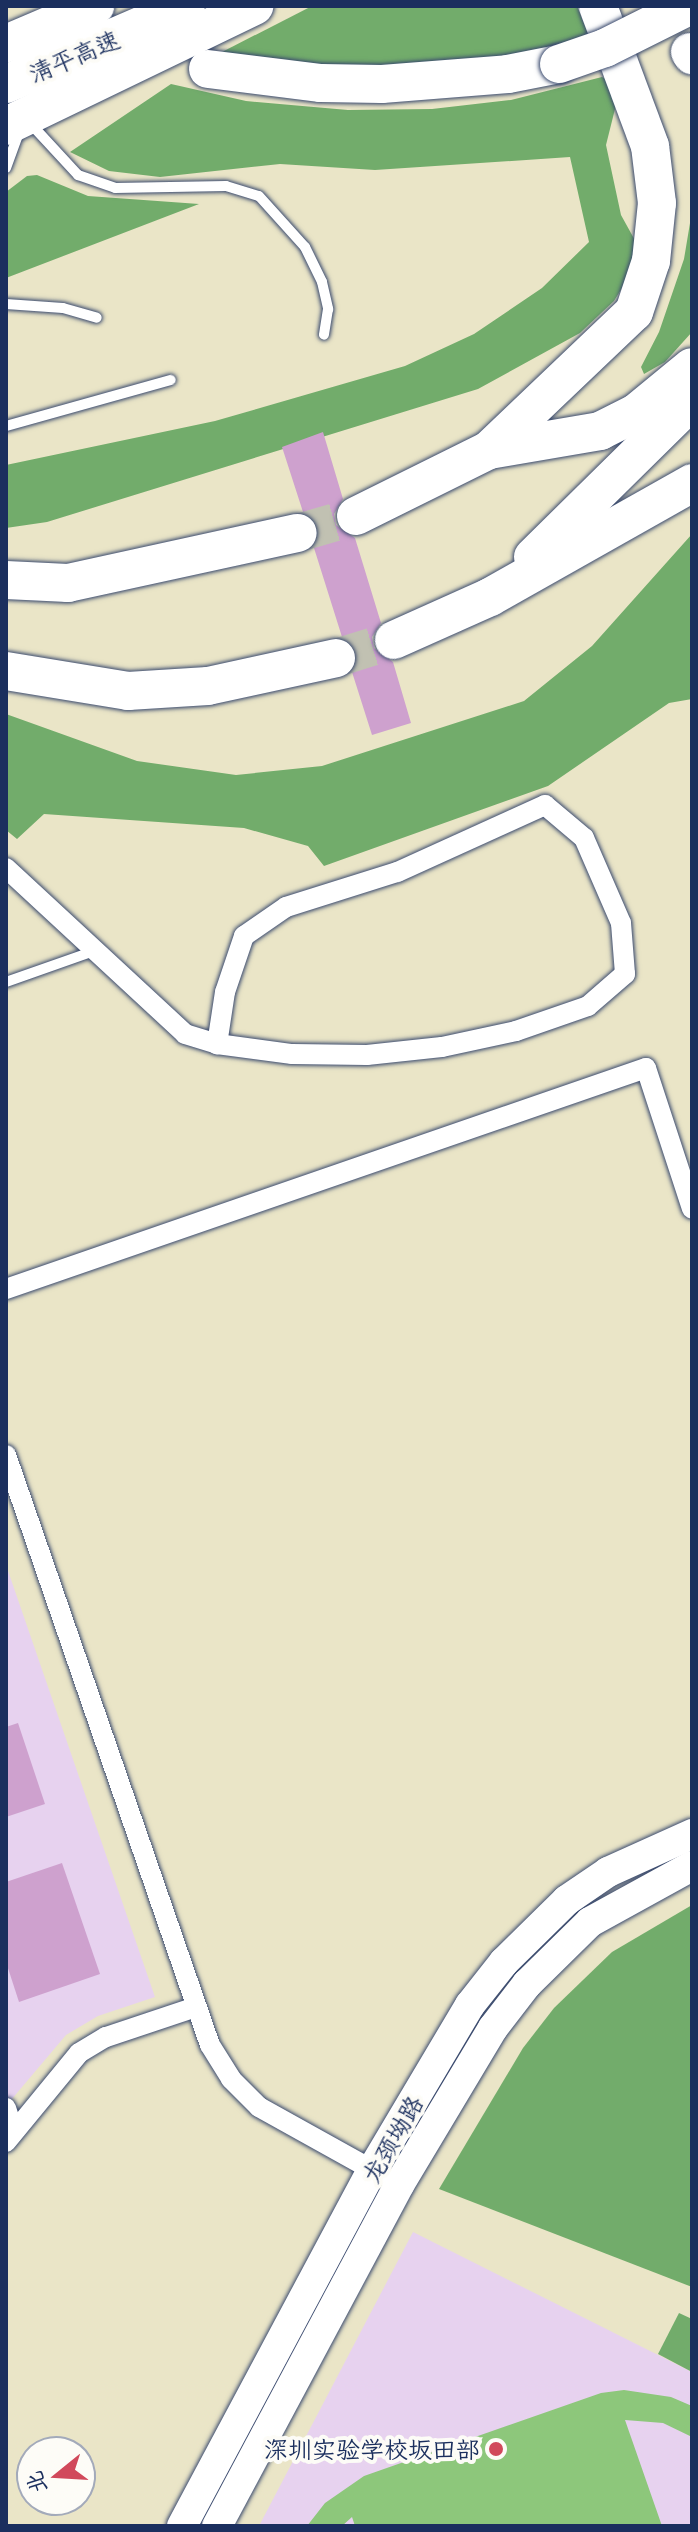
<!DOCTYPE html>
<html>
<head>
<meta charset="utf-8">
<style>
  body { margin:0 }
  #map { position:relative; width:698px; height:2532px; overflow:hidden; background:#eae5c7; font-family:"Playpen Sans","LXGW WenKai TC",sans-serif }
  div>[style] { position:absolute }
  .built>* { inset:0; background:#e7d2ef }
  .green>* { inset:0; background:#8dc77b }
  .forest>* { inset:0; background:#72ac6b }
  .building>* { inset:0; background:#cea1ce }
  .highway-tunnel>* { height:38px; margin-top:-19px; transform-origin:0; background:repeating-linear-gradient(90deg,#c1c1b2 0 38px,transparent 0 57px) }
  .roads { filter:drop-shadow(0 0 2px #3a4a6e) drop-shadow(0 0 2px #3a4a6e) }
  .lane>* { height:10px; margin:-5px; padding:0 5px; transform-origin:5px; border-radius:5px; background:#fff }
  .street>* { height:20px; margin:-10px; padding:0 10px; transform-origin:10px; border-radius:10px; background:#fff }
  .secondary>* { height:30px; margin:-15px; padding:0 15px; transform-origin:15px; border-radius:15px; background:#fff }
  .highway>* { height:38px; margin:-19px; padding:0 19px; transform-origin:19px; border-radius:19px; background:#fff }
  .bridges { filter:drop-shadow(0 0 2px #3a4a6e) drop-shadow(0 0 2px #3a4a6e) }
  .highway-bridge>* { height:38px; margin:-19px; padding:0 19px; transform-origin:19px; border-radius:19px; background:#fff }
  .dots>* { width:22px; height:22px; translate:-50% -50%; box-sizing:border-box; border:4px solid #fdfcf7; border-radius:50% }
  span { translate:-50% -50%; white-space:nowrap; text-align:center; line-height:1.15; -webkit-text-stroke:8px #fdfcf7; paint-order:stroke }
  .street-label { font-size:24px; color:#1b2f5e }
  .poi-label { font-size:24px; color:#1b2f5e }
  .right { translate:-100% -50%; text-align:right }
  .frame { position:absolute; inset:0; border:8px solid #1b2f5e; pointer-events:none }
  .north { position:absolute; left:16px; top:2436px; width:80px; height:80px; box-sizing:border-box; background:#fdfcf7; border:2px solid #a3aaba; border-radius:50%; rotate:252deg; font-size:22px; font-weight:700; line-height:32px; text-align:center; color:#1b2f5e }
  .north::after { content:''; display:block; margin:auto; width:28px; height:36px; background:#d1495b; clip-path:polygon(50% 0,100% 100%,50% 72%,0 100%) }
</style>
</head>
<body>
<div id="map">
  <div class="built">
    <div style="clip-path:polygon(6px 1565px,155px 1997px,98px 2016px,66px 2035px,6px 2106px)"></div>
    <div style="clip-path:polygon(413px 2232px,692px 2372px,692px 2526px,259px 2526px)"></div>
  </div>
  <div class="green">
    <div style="clip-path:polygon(624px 2390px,671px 2397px,692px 2406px,692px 2437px,663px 2423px,625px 2420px,662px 2526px,355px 2526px,352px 2517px,342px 2526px,307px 2526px,325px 2503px,364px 2476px,601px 2393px)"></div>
  </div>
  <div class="forest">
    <div style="clip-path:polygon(312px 6px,577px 6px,589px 36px,508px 59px,366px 70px,222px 52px)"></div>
    <div style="clip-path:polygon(602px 77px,614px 84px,618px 97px,606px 145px,621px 215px,637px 244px,636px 265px,614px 301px,580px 333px,478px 389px,47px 522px,6px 528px,6px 465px,215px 421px,405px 366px,474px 334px,542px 288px,589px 242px,570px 157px,375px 170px,280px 164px,160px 177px,109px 171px,70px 152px,171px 84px,246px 101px,348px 110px,432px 109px,511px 100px)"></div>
    <div style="clip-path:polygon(37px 175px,88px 196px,199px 204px,6px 278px,6px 192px,27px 176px)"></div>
    <div style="clip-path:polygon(692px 211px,692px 332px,665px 362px,644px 374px,641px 367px,659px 332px,684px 259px)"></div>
    <div style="clip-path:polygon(692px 534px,692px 699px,669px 703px,548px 786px,324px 866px,308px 846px,244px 828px,44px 814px,17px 839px,6px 830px,6px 714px,137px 761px,236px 775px,322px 766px,524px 701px,592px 646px)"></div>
    <div style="clip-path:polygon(692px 1905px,692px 2287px,439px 2189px,523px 2048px,554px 2008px,612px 1952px)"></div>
    <div style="clip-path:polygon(679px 2313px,692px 2319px,692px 2372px,658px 2354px)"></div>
  </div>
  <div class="building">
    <div style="clip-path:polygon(323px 432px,343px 499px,334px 514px,336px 525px,355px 538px,381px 623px,372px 637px,374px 648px,393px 662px,411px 723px,372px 735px,352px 672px,357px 653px,342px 637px,314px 548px,319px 528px,303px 512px,282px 447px)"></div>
    <div style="clip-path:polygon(18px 1723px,45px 1804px,6px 1817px,6px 1727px)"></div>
    <div style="clip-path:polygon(62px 1863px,100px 1974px,19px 2002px,6px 1962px,6px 1882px)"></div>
  </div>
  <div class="highway-tunnel">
    <div style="left:298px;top:533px;width:60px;rotate:-16.3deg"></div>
    <div style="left:336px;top:658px;width:61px;rotate:-17.2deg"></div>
  </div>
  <div class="roads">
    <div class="lane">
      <div style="left:30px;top:123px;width:71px;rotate:47.3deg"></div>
      <div style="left:78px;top:175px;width:39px;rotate:19deg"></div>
      <div style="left:115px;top:188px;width:111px;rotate:-1deg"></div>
      <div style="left:226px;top:186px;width:34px;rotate:17deg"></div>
      <div style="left:259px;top:196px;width:69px;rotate:48deg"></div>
      <div style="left:305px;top:247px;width:39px;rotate:64deg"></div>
      <div style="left:322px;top:282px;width:28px;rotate:77deg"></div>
      <div style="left:328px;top:309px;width:26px;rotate:99deg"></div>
      <div style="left:6px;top:168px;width:38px;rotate:-70deg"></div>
      <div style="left:6px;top:304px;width:57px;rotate:4deg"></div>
      <div style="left:63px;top:308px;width:35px;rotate:16deg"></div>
      <div style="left:6px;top:426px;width:171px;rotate:-15.6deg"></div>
      <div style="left:6px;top:982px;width:93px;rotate:-19.4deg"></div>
    </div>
    <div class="street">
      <div style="left:6px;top:868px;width:244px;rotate:42.8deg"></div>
      <div style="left:185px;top:1034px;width:34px;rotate:17deg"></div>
      <div style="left:217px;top:1044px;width:76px;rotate:7.6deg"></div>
      <div style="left:292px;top:1054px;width:75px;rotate:0.8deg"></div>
      <div style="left:367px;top:1055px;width:75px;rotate:-6.1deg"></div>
      <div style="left:442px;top:1047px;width:76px;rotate:-12.2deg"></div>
      <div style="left:516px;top:1031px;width:76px;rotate:-19.1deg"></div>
      <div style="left:588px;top:1006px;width:49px;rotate:-40.9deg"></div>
      <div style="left:625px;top:974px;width:51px;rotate:-94.5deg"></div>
      <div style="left:621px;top:923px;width:93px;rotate:-113.5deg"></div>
      <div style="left:584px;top:838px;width:51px;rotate:-139.8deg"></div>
      <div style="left:545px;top:805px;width:162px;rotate:155.6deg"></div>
      <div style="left:397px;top:872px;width:116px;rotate:162.5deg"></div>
      <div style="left:286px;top:907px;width:51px;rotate:145.4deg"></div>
      <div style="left:244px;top:936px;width:59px;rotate:108.7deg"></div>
      <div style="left:225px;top:992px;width:53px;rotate:98.7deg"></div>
      <div style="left:6px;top:1289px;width:677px;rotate:-19.05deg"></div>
      <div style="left:646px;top:1068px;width:148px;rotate:71.9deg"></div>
      <div style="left:6px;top:1455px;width:624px;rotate:70.93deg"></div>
      <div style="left:210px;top:2045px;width:40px;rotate:58deg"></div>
      <div style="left:231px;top:2079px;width:40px;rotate:45deg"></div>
      <div style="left:259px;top:2107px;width:140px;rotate:29.1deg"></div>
      <div style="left:6px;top:2108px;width:25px;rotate:72deg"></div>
      <div style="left:6px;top:2142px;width:115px;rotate:-50.6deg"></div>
      <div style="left:79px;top:2053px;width:31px;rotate:-31deg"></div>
      <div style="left:106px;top:2037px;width:95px;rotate:-18.4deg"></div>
    </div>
    <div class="secondary">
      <div style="left:182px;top:2526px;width:404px;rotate:-61.9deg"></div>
      <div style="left:372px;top:2170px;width:192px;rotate:-59.3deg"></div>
      <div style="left:470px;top:2005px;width:55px;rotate:-51.7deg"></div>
      <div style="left:504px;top:1962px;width:88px;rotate:-44.5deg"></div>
      <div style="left:567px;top:1900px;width:50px;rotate:-34.3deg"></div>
      <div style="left:608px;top:1872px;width:92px;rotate:-24.3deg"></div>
      <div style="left:217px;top:2526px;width:387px;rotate:-61.9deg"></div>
      <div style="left:399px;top:2185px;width:183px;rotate:-59.1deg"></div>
      <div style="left:493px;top:2028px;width:56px;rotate:-52.3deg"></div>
      <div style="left:527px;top:1984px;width:88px;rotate:-44.5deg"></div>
      <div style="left:590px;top:1922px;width:116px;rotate:-28.8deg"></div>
    </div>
    <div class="highway">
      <div style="left:6px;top:44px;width:97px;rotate:-23.1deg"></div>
      <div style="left:690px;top:52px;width:4px;rotate:56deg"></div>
      <div style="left:208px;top:69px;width:114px;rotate:7.1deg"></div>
      <div style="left:321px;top:83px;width:61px;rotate:0.9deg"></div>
      <div style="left:382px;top:84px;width:126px;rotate:-4.5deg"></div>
      <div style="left:508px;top:74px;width:52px;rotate:-11.1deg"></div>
      <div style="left:6px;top:84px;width:196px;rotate:-23.4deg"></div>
      <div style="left:6px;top:126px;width:276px;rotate:-25.8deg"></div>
      <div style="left:489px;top:450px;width:200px;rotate:-43.6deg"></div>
      <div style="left:634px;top:312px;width:54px;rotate:-71.6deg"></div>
      <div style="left:651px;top:261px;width:58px;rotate:-84.1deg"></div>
      <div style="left:657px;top:203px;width:57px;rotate:-97deg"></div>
      <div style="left:650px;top:146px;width:149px;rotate:-110.4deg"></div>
      <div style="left:356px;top:516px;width:148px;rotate:-26.4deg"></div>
      <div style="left:489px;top:450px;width:113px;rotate:-9.7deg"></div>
      <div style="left:600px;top:431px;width:40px;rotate:-26.6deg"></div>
      <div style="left:636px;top:413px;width:72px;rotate:-39.4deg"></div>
      <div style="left:533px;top:557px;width:223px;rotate:-44.6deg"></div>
      <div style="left:6px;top:580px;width:62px;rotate:2.8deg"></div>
      <div style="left:68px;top:583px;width:235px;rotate:-12.3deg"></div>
      <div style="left:394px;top:640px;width:105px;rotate:-24.1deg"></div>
      <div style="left:490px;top:597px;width:232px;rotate:-29.4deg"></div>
      <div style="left:6px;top:671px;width:124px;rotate:9.3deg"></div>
      <div style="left:128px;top:691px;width:80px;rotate:-3.6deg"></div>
      <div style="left:208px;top:686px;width:131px;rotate:-12.3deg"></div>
    </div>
  </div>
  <div class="bridges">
    <div class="highway-bridge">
      <div style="left:559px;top:64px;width:49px;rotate:-19.2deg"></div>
      <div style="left:605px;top:48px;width:94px;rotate:-26.6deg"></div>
    </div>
  </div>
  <div class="dots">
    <div style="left:496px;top:2449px;background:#d1495b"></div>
  </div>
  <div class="street-label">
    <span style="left:74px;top:56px;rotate:-23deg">清平高速</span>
    <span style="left:392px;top:2139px;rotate:-60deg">龙颈坳路</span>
  </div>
  <div class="poi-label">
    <span class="right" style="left:480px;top:2449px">深圳实验学校坂田部</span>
  </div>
  <div class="frame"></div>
  <div class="north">北</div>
</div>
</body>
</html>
